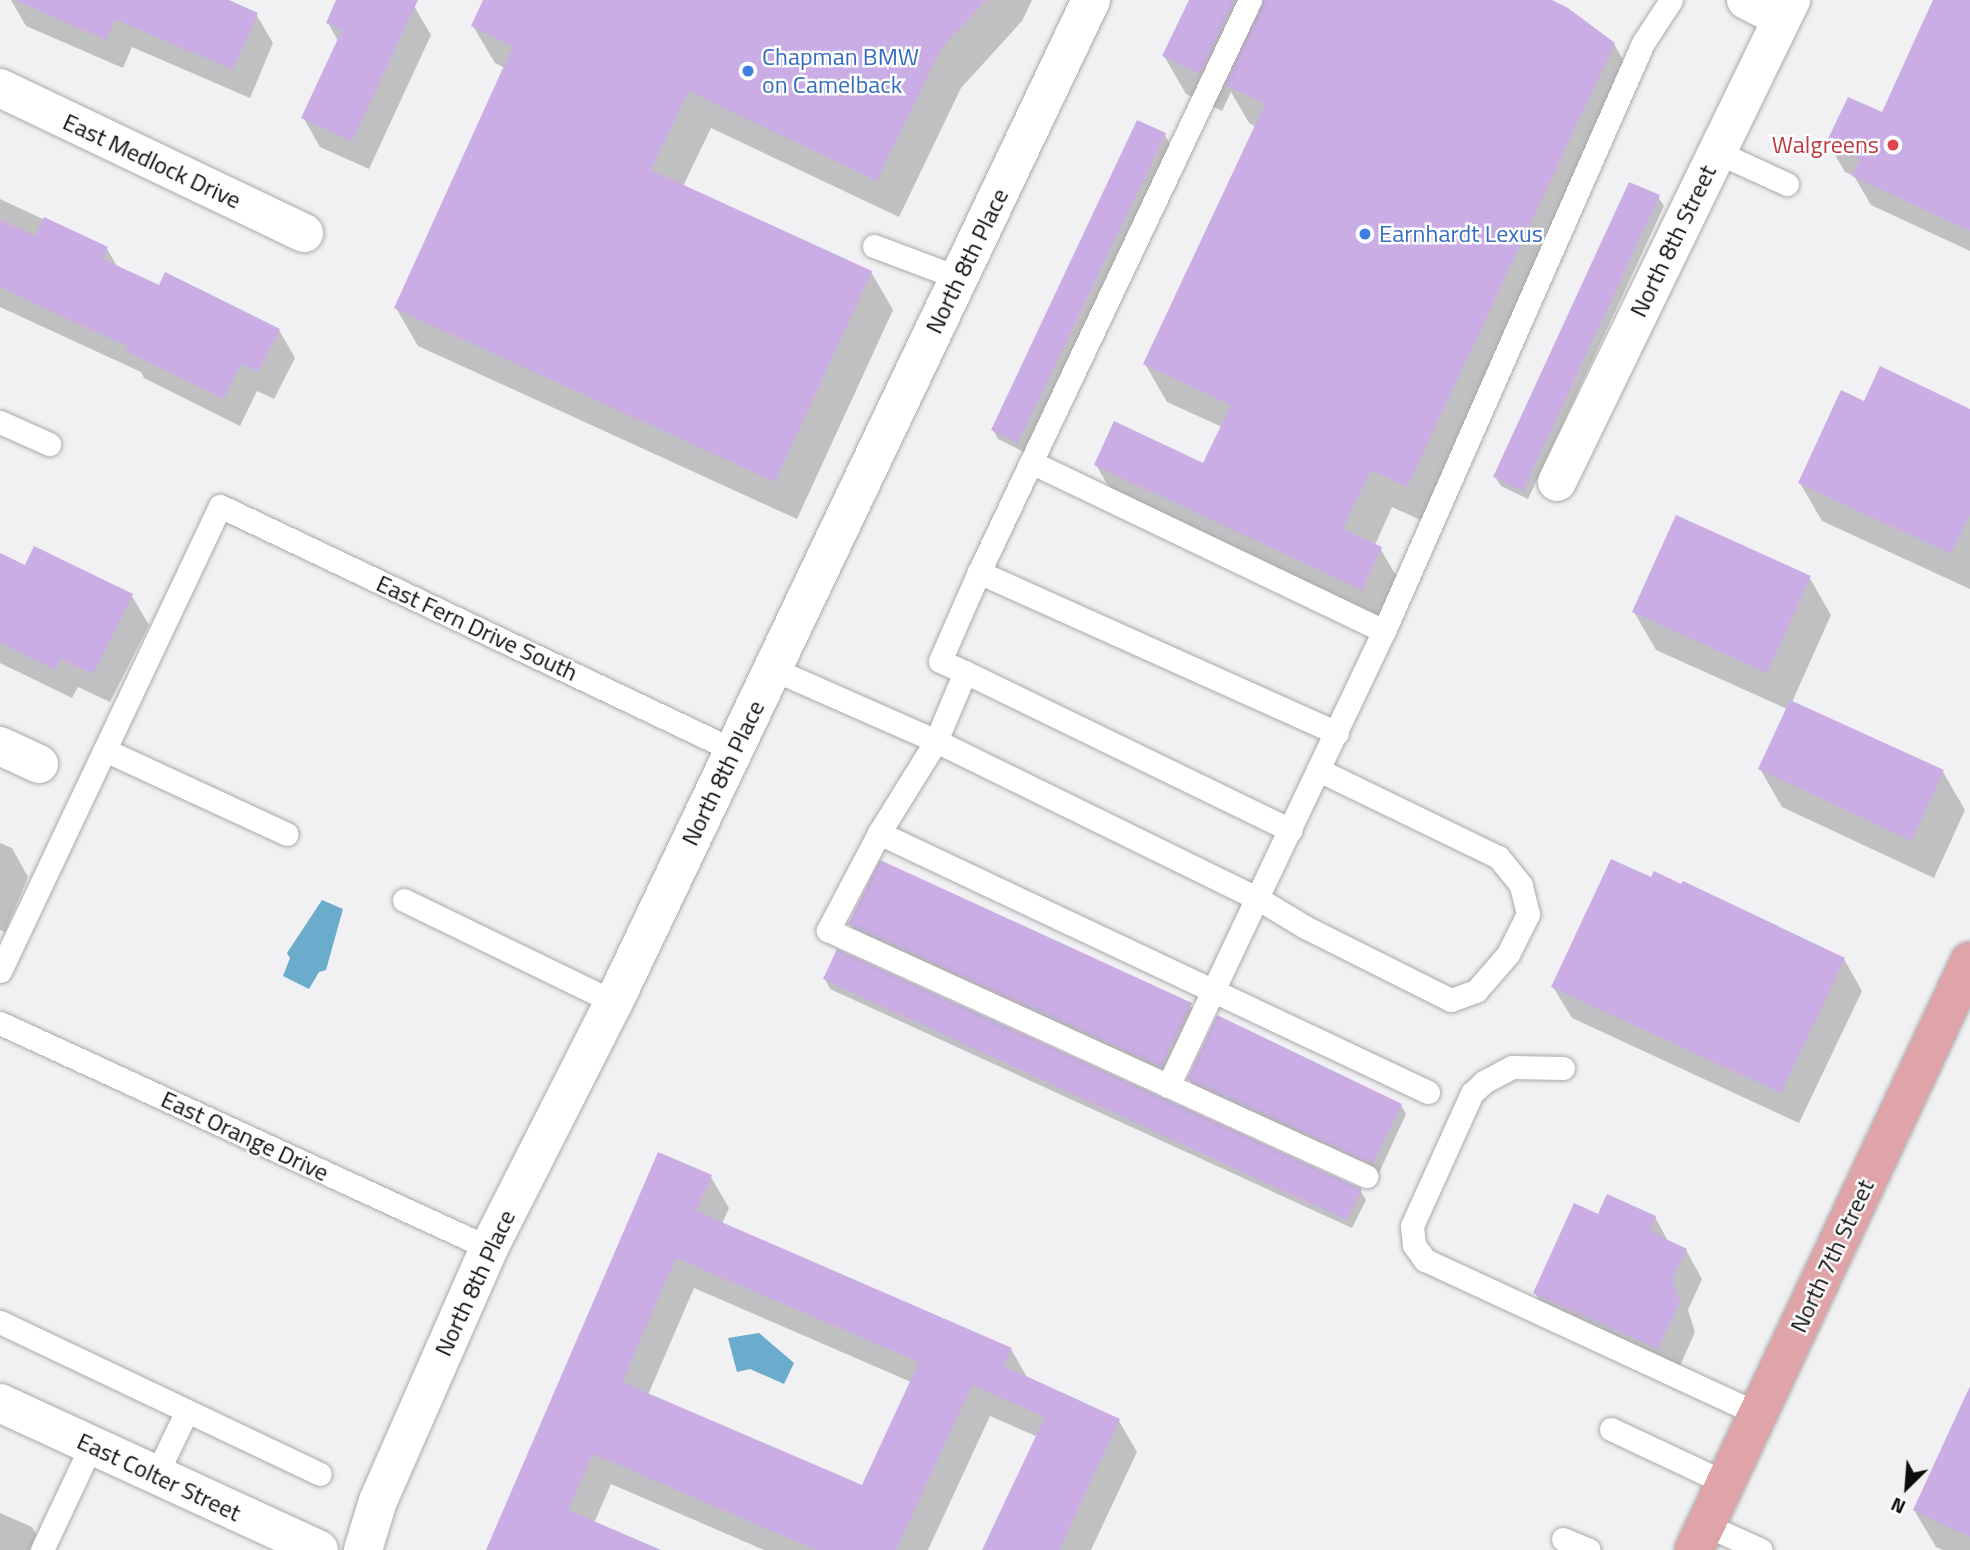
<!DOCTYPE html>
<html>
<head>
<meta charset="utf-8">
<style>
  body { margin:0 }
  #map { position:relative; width:1970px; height:1550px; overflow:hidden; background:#f1f0f3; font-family:"Titillium Web",sans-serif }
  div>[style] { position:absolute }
  .water>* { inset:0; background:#6babcc }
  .shadow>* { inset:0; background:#0003 }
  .building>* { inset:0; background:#c9ade4 }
  .roads { filter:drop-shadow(0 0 2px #aba9ac) drop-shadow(0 0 2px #aba9ac) }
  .service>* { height:23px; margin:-11.5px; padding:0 11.5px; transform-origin:11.5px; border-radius:11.5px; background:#fff }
  .minor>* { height:38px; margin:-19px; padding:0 19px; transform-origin:19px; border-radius:19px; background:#fff }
  .tertiary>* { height:38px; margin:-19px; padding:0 19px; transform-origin:19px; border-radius:19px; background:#fff }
  .primary>* { height:38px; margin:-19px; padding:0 19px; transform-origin:19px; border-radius:19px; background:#dfa4a8 }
  .dots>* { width:19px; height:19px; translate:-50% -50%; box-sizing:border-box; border:4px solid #fefeff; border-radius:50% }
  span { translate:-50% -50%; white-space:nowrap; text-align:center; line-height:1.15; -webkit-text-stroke:5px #fefeff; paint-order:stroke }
  .shop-label { font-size:24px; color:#366cbe }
  .left { translate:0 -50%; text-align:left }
  .health-label { font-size:24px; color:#be3a42 }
  .right { translate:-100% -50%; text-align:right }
  .street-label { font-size:24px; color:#0d0d0e }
  .north { position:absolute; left:1872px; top:1452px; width:70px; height:70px; -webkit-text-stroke:5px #fefeff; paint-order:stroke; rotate:205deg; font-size:19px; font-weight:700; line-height:28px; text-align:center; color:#0d0d0e }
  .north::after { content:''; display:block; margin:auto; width:24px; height:32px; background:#0d0d0e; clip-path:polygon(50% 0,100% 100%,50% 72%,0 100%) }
</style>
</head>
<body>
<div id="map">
  <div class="water">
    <div style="clip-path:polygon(322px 900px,343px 909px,326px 970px,319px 972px,309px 989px,283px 976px,290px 958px,287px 953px)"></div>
    <div style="clip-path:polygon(759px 1333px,794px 1363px,784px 1384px,750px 1369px,737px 1372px,728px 1338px)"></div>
  </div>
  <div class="shadow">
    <div style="clip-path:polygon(11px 0,224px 0,256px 14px,273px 43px,250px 98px,132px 47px,123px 68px,26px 26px)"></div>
    <div style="clip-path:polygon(338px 0,402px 0,414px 6px,431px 35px,369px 169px,320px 147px,303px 117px,338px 41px,328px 23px)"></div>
    <div style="clip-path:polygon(485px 0,1032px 0,1022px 21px,961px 88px,899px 217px,711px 128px,683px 186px,871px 272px,893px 310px,797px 519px,418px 346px,396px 308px,505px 68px,495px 63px,473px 26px)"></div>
    <div style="clip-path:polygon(1190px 0,1547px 0,1614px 44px,1636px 82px,1429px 524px,1392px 507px,1375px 545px,1380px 548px,1402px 586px,1383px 627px,1118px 503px,1096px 465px,1204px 465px,1222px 427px,1167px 402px,1145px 364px,1256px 127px,1249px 123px,1231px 92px,1222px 111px,1186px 94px,1164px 56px)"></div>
    <div style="clip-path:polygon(1935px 0,1970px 0,1970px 251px,1871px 205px,1854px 176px,1845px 172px,1828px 143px,1883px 114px)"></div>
    <div style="clip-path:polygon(1165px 135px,1170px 144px,1024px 452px,998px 439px,993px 430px)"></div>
    <div style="clip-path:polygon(1658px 197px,1664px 206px,1528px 499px,1501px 486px,1495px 477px)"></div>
    <div style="clip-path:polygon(0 199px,107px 249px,118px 268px,159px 288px,279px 330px,295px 358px,274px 399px,257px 391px,240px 426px,144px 378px,141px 372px,0 307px)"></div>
    <div style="clip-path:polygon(1865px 403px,1970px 411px,1970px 589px,1822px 521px,1800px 483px)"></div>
    <div style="clip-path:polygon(0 554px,26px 567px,132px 596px,149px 625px,110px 702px,78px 687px,72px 698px,0 663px)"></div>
    <div style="clip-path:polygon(1809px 577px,1831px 615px,1792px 702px,1943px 772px,1965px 810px,1934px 878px,1782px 807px,1760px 769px,1787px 709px,1656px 650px,1634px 612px)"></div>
    <div style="clip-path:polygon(0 843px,12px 848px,28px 877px,5px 932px,0 930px)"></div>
    <div style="clip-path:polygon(850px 924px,1190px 1005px,1196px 1014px,1167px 1075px,856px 933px)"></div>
    <div style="clip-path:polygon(1844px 959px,1862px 991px,1799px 1123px,1572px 1018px,1553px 987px)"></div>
    <div style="clip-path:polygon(825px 979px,1360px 1190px,1366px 1200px,1352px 1228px,830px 989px)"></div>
    <div style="clip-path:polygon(1189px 1079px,1401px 1105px,1406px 1114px,1379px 1173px,1194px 1088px)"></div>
    <div style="clip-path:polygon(evenodd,711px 1177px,729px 1208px,722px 1224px,1011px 1349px,1028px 1379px,1119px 1421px,1137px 1452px,1091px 1550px,984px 1550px,1038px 1437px,990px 1416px,928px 1550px,764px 1550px,611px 1484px,594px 1523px,657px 1550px,491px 1550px,711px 1177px,694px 1288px,911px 1382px,863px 1488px,648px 1395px,694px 1288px)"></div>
    <div style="clip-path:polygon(1599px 1216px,1655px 1217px,1669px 1243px,1686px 1250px,1702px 1279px,1688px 1310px,1695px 1332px,1675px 1377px,1552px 1322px,1535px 1293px)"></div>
    <div style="clip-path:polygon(1970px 1390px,1970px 1550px,1943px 1550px,1936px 1547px,1914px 1510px)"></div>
    <div style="clip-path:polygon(0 1513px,32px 1527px,45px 1550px,0 1550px)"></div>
  </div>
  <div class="building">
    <div style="clip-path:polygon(15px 0,229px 0,258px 13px,233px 70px,115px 19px,106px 40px)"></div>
    <div style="clip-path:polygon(336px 0,418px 0,352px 141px,301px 118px,342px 30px,326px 23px)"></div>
    <div style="clip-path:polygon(483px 0,986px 0,940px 50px,877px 181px,689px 91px,651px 170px,872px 271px,775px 482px,394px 308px,513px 46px,471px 26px)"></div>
    <div style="clip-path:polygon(1189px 0,1235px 0,1200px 74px,1162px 56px)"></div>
    <div style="clip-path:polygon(1264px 0,1552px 0,1568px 8px,1615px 43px,1407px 487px,1371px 470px,1343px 529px,1382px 547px,1362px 590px,1094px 465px,1114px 421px,1203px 463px,1231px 405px,1143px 364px,1265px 104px,1225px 85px)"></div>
    <div style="clip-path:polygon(1933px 0,1970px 0,1970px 231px,1852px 176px,1860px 159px,1826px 143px,1848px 97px,1882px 112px)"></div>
    <div style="clip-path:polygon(1137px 120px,1166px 133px,1018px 443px,991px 430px)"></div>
    <div style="clip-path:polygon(1629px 182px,1660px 195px,1523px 491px,1493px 477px)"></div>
    <div style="clip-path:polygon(44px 217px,108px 247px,103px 259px,159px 285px,165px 272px,280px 329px,258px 372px,241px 364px,224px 399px,126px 351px,128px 347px,0 287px,0 220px,35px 236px)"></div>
    <div style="clip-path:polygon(1880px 366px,1970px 409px,1970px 514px,1951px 554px,1798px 483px,1841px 390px,1864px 401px)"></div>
    <div style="clip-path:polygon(1676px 515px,1811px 576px,1767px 673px,1632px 612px)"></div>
    <div style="clip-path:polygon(34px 546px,133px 594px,93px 674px,61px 659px,56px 670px,0 643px,0 553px,25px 565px)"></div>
    <div style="clip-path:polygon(1790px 700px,1944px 770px,1912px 841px,1758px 769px)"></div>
    <div style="clip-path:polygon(1611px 859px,1651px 877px,1654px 871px,1681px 884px,1683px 881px,1845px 958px,1781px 1093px,1551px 987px)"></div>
    <div style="clip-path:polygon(880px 860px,1192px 1003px,1161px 1067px,848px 924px)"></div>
    <div style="clip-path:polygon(837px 949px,1362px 1189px,1347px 1220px,823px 979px)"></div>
    <div style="clip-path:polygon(1217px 1015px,1402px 1104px,1373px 1164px,1187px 1079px)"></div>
    <div style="clip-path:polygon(evenodd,658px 1152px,712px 1175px,696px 1211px,1012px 1348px,1004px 1366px,1120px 1419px,1059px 1550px,982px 1550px,1045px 1417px,972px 1385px,896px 1550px,816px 1550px,593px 1454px,568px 1510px,661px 1550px,486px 1550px,658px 1152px,676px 1258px,919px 1362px,862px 1485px,622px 1382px,676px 1258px)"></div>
    <div style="clip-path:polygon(1607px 1194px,1656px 1216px,1649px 1231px,1687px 1249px,1672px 1280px,1680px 1302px,1658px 1349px,1533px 1293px,1574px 1203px,1598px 1214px)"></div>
    <div style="clip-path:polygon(1970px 1386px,1970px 1537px,1913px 1510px)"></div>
  </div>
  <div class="roads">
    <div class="service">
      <div style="left:1717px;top:152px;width:77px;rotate:24.6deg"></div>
      <div style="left:874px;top:246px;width:91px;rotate:20.6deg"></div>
      <div style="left:0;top:422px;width:54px;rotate:24.2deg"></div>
      <div style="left:1031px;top:462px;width:391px;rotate:25.6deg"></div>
      <div style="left:979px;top:572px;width:633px;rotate:-64.65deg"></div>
      <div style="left:773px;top:669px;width:178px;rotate:23.8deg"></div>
      <div style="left:936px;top:741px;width:357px;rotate:26.1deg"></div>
      <div style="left:1257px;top:898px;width:296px;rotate:-64.6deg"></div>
      <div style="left:1384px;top:631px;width:643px;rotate:-66.23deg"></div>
      <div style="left:1643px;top:43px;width:51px;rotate:-56.9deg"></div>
      <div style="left:965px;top:672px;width:362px;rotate:25.9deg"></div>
      <div style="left:1337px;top:733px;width:393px;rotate:-155.8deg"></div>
      <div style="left:979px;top:572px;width:97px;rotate:113.7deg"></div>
      <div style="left:940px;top:661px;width:27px;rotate:24deg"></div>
      <div style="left:965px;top:672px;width:75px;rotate:112.8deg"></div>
      <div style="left:936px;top:741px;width:108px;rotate:121.8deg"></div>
      <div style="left:879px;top:833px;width:110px;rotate:117.7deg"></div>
      <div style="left:828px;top:930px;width:592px;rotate:24.57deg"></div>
      <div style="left:105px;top:750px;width:200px;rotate:24.8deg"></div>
      <div style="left:879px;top:833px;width:607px;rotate:25.26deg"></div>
      <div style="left:404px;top:900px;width:233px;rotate:25.9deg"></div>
      <div style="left:0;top:971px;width:514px;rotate:-64.68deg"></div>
      <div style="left:220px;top:506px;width:568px;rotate:25.44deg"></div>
      <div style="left:0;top:1023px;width:538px;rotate:24.71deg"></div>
      <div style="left:1563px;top:1068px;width:51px;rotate:-178.9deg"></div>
      <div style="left:1512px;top:1067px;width:32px;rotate:152deg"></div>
      <div style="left:1484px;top:1082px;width:16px;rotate:137deg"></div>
      <div style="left:1472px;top:1093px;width:146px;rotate:114.3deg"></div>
      <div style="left:1412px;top:1226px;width:19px;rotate:84deg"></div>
      <div style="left:1414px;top:1245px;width:19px;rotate:54deg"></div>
      <div style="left:1425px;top:1260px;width:367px;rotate:24.8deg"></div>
      <div style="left:1168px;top:1086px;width:208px;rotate:-64.7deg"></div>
      <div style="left:1257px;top:898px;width:56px;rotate:31.1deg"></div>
      <div style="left:1305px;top:927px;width:163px;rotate:26.6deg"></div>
      <div style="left:1451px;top:1000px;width:27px;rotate:-20deg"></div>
      <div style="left:1476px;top:991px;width:49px;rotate:-49.1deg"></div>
      <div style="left:1508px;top:954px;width:45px;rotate:-63.4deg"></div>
      <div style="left:1528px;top:914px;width:30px;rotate:-104deg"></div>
      <div style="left:1521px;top:885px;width:36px;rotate:-129deg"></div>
      <div style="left:1498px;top:857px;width:199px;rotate:-154.1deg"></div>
      <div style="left:0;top:1322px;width:354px;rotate:25.4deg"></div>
      <div style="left:1611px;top:1429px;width:127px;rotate:25.2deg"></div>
      <div style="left:156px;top:1475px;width:71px;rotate:-64.2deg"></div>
      <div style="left:1706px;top:1525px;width:60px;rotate:24.4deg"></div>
      <div style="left:1563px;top:1539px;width:28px;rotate:23deg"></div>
      <div style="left:42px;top:1550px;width:115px;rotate:-64.8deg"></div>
    </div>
    <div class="minor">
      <div style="left:1746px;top:0;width:40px;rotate:26.6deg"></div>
      <div style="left:0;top:88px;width:337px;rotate:25.5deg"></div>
      <div style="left:1557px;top:482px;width:536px;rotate:-64.1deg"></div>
      <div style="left:0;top:746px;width:43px;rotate:24.8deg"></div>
      <div style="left:363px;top:1550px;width:51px;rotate:-73deg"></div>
      <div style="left:378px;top:1501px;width:276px;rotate:-66.3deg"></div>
      <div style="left:489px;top:1248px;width:276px;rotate:-63.1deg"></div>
      <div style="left:614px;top:1002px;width:1110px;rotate:-64.54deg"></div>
    </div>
    <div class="tertiary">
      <div style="left:0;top:1403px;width:351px;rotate:24.7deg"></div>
    </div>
    <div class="primary">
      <div style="left:1694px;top:1550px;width:650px;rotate:-64.89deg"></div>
    </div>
  </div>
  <div class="dots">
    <div style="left:748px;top:71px;background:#3f7fe0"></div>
    <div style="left:1893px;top:145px;background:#e0444e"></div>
    <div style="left:1365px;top:234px;background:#3f7fe0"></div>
  </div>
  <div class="shop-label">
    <span class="left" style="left:762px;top:71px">Chapman BMW<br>on Camelback</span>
    <span class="left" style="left:1379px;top:234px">Earnhardt Lexus</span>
  </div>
  <div class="health-label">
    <span class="right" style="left:1879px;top:145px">Walgreens</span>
  </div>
  <div class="street-label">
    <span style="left:152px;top:161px;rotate:25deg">East Medlock Drive</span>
    <span style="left:1673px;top:241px;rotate:-64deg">North 8th Street</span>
    <span style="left:967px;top:261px;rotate:-64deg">North 8th Place</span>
    <span style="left:477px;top:628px;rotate:25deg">East Fern Drive South</span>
    <span style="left:723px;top:773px;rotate:-64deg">North 8th Place</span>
    <span style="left:245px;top:1136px;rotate:25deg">East Orange Drive</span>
    <span style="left:1832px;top:1256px;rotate:-65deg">North 7th Street</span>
    <span style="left:475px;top:1283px;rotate:-65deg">North 8th Place</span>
    <span style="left:159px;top:1477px;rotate:25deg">East Colter Street</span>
  </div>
  <div class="north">N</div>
</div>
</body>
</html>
